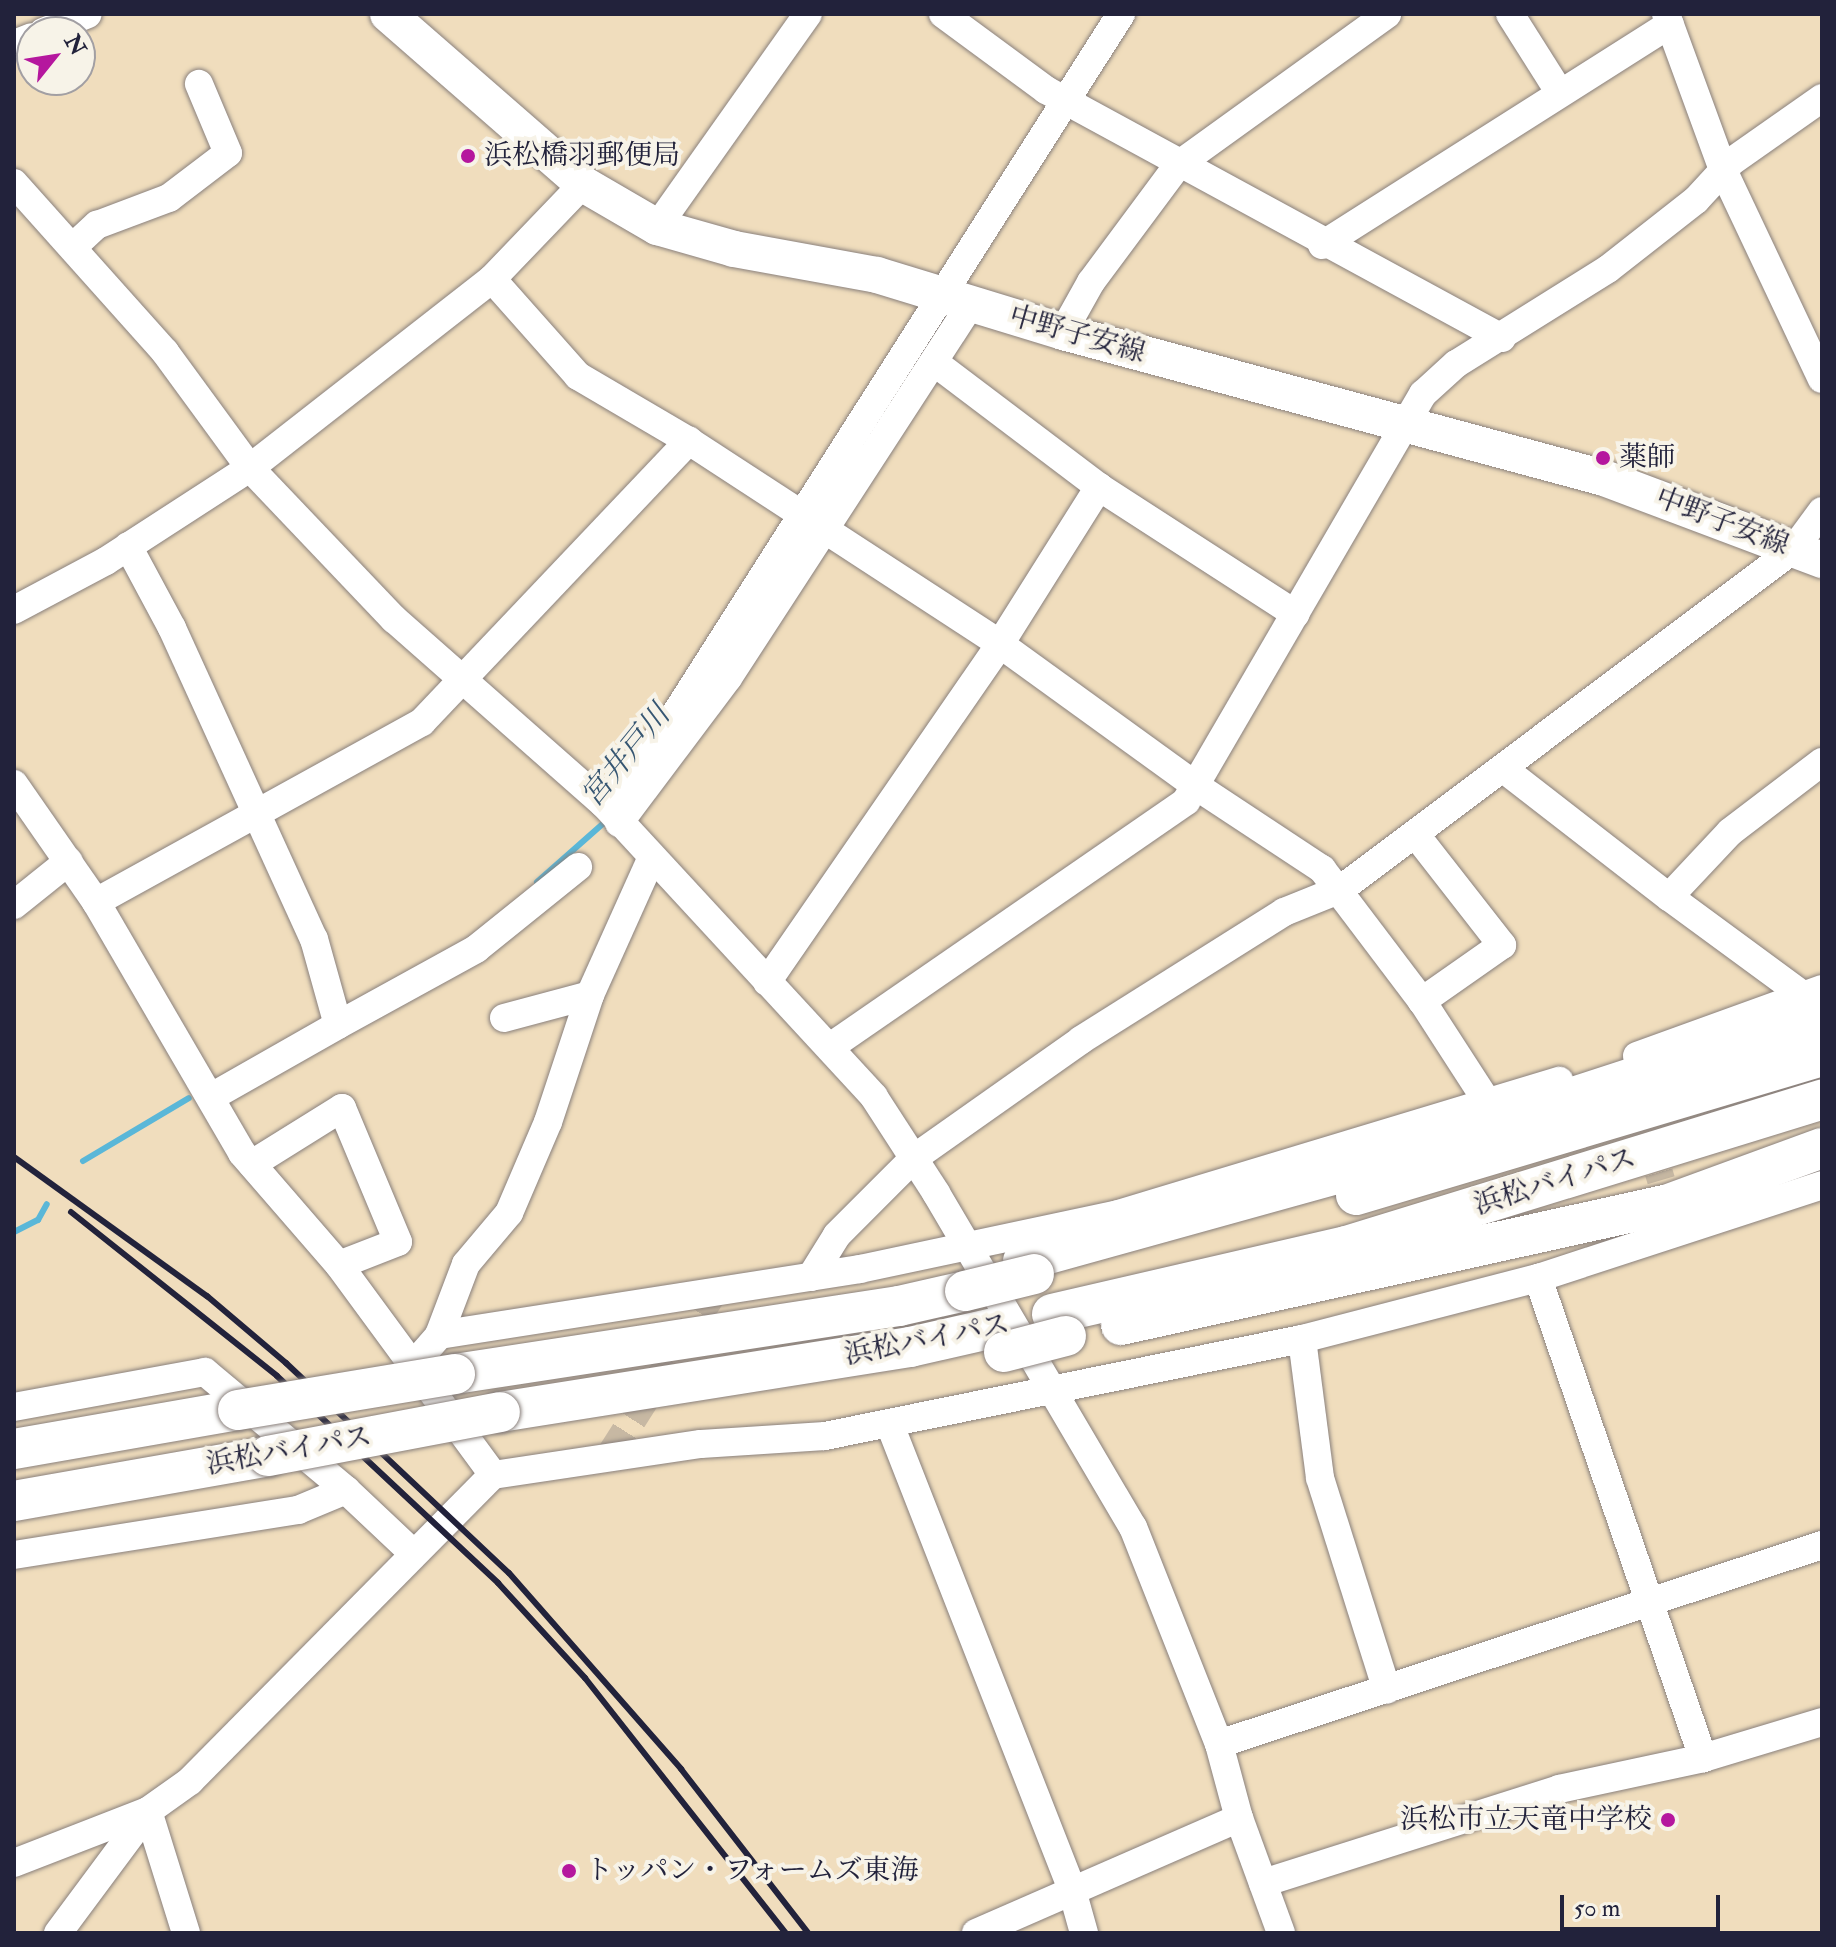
<!DOCTYPE html>
<html>
<head>
<meta charset="utf-8">
<style>
  body { margin:0 }
  #map { position:relative; width:1836px; height:1947px; overflow:hidden; background:#f0ddbd; font-family:"IM FELL Double Pica","Noto Serif JP",serif }
  div>[style] { position:absolute }
  .stream>* { height:6px; margin:-3px; padding:0 3px; transform-origin:3px; border-radius:3px; background:#5ab7d8 }
  .minor-tunnel>* { height:28px; margin-top:-14px; transform-origin:0; background:repeating-linear-gradient(90deg,#c7b8a3 0 28px,transparent 0 42px) }
  .roads { filter:drop-shadow(0 0 2px #89807c) drop-shadow(0 0 2px #89807c) }
  .minor>* { height:28px; margin:-14px; padding:0 14px; transform-origin:14px; border-radius:14px; background:#fff }
  .major>* { height:36px; margin:-18px; padding:0 18px; transform-origin:18px; border-radius:18px; background:#fff }
  .highway>* { height:40px; margin:-20px; padding:0 20px; transform-origin:20px; border-radius:20px; background:#fff }
  .rail>* { height:6px; margin:-3px; padding:0 3px; transform-origin:3px; border-radius:3px; background:#22223b }
  .bridges { filter:drop-shadow(0 0 2px #89807c) drop-shadow(0 0 2px #89807c) }
  .highway-bridge>* { height:40px; margin:-20px; padding:0 20px; transform-origin:20px; border-radius:20px; background:#fff }
  .dots>* { width:22px; height:22px; translate:-50% -50%; box-sizing:border-box; border:4px solid #f7f3e8; border-radius:50% }
  span { translate:-50% -50%; white-space:nowrap; text-align:center; line-height:1.15; -webkit-text-stroke:8px #f7f3e8; paint-order:stroke }
  .poi-label { font-size:28px; color:#22223b }
  .left { translate:0 -50%; text-align:left }
  .right { translate:-100% -50%; text-align:right }
  .street-label { font-size:28px; color:#22223b }
  .water-label { font-size:30px; color:#365672; font-style:italic }
  .frame { position:absolute; inset:0; border:16px solid #22223b; pointer-events:none }
  .north { position:absolute; left:16px; top:16px; width:80px; height:80px; box-sizing:border-box; background:#f7f3e8; border:2px solid #a29fa3; border-radius:50%; rotate:60deg; font-size:22px; font-weight:700; line-height:32px; text-align:center; color:#22223b }
  .north::after { content:''; display:block; margin:auto; width:28px; height:36px; background:#b5179e; clip-path:polygon(50% 0,100% 100%,50% 72%,0 100%) }
  .scale { position:absolute; left:1560px; top:1895px; width:160px; height:36px; box-sizing:border-box; border:4px solid #22223b; border-top:0; padding-left:10px; font-size:24px; line-height:28px; white-space:nowrap; color:#22223b; -webkit-text-stroke:6px #f7f3e8; paint-order:stroke }
</style>
</head>
<body>
<div id="map">
  <div class="stream">
    <div style="left:537px;top:882px;width:94px;rotate:-41.5deg"></div>
    <div style="left:83px;top:1161px;width:123px;rotate:-30.7deg"></div>
    <div style="left:14px;top:1232px;width:27px;rotate:-27deg"></div>
    <div style="left:38px;top:1220px;width:18px;rotate:-61deg"></div>
  </div>
  <div class="minor-tunnel">
    <div style="left:1635px;top:1092px;width:92px;rotate:73.5deg"></div>
    <div style="left:610px;top:1455px;width:193px;rotate:-57.5deg"></div>
  </div>
  <div class="roads">
    <div class="minor">
      <div style="left:943px;top:14px;width:128px;rotate:36.4deg"></div>
      <div style="left:1046px;top:90px;width:519px;rotate:28.54deg"></div>
      <div style="left:1510px;top:14px;width:93px;rotate:57.7deg"></div>
      <div style="left:1666px;top:14px;width:166px;rotate:69.9deg"></div>
      <div style="left:1723px;top:170px;width:231px;rotate:64.7deg"></div>
      <div style="left:43px;top:32px;width:48px;rotate:-21.8deg"></div>
      <div style="left:14px;top:44px;width:19px;rotate:-21deg"></div>
      <div style="left:14px;top:183px;width:227px;rotate:48.2deg"></div>
      <div style="left:165px;top:352px;width:144px;rotate:53.8deg"></div>
      <div style="left:250px;top:468px;width:209px;rotate:46.4deg"></div>
      <div style="left:394px;top:619px;width:280px;rotate:41.4deg"></div>
      <div style="left:604px;top:804px;width:398px;rotate:47.3deg"></div>
      <div style="left:874px;top:1097px;width:114px;rotate:57.1deg"></div>
      <div style="left:936px;top:1193px;width:388px;rotate:59.5deg"></div>
      <div style="left:1133px;top:1527px;width:233px;rotate:68.4deg"></div>
      <div style="left:1219px;top:1744px;width:77px;rotate:74.9deg"></div>
      <div style="left:1239px;top:1818px;width:122px;rotate:69.9deg"></div>
      <div style="left:583px;top:184px;width:132px;rotate:133.8deg"></div>
      <div style="left:492px;top:279px;width:130px;rotate:48.4deg"></div>
      <div style="left:578px;top:376px;width:129px;rotate:30.4deg"></div>
      <div style="left:689px;top:441px;width:371px;rotate:33.1deg"></div>
      <div style="left:1000px;top:644px;width:242px;rotate:35.9deg"></div>
      <div style="left:1196px;top:786px;width:151px;rotate:33.4deg"></div>
      <div style="left:1322px;top:869px;width:166px;rotate:52.9deg"></div>
      <div style="left:1422px;top:1001px;width:121px;rotate:57.1deg"></div>
      <div style="left:657px;top:227px;width:261px;rotate:-54.7deg"></div>
      <div style="left:1322px;top:245px;width:412px;rotate:-32.4deg"></div>
      <div style="left:73px;top:247px;width:33px;rotate:-43deg"></div>
      <div style="left:97px;top:225px;width:77px;rotate:-20.6deg"></div>
      <div style="left:169px;top:198px;width:74px;rotate:-37.3deg"></div>
      <div style="left:228px;top:153px;width:75px;rotate:-112.8deg"></div>
      <div style="left:1063px;top:332px;width:57px;rotate:-60.8deg"></div>
      <div style="left:1091px;top:282px;width:146px;rotate:-53.4deg"></div>
      <div style="left:1178px;top:165px;width:258px;rotate:-35.8deg"></div>
      <div style="left:934px;top:362px;width:207px;rotate:37.1deg"></div>
      <div style="left:128px;top:546px;width:93px;rotate:61.8deg"></div>
      <div style="left:172px;top:628px;width:342px;rotate:65.5deg"></div>
      <div style="left:314px;top:939px;width:89px;rotate:74.4deg"></div>
      <div style="left:338px;top:1025px;width:144px;rotate:150.4deg"></div>
      <div style="left:14px;top:610px;width:104px;rotate:-28deg"></div>
      <div style="left:106px;top:561px;width:171px;rotate:-32.9deg"></div>
      <div style="left:250px;top:468px;width:307px;rotate:-38deg"></div>
      <div style="left:1505px;top:770px;width:207px;rotate:37.8deg"></div>
      <div style="left:14px;top:784px;width:144px;rotate:55.2deg"></div>
      <div style="left:96px;top:902px;width:290px;rotate:59.8deg"></div>
      <div style="left:242px;top:1153px;width:148px;rotate:49.1deg"></div>
      <div style="left:339px;top:1265px;width:260px;rotate:53.7deg"></div>
      <div style="left:604px;top:804px;width:103px;rotate:-50.9deg"></div>
      <div style="left:669px;top:724px;width:842px;rotate:-57.52deg"></div>
      <div style="left:619px;top:823px;width:181px;rotate:-53.1deg"></div>
      <div style="left:728px;top:678px;width:446px;rotate:-57deg"></div>
      <div style="left:1416px;top:835px;width:140px;rotate:52deg"></div>
      <div style="left:1502px;top:945px;width:98px;rotate:145deg"></div>
      <div style="left:96px;top:902px;width:372px;rotate:-28.9deg"></div>
      <div style="left:422px;top:722px;width:388px;rotate:-46.5deg"></div>
      <div style="left:14px;top:905px;width:70px;rotate:-38.7deg"></div>
      <div style="left:767px;top:982px;width:411px;rotate:-55.4deg"></div>
      <div style="left:1000px;top:644px;width:186px;rotate:-57.8deg"></div>
      <div style="left:1099px;top:487px;width:234px;rotate:32.9deg"></div>
      <div style="left:1804px;top:996px;width:167px;rotate:-143.7deg"></div>
      <div style="left:1669px;top:897px;width:89px;rotate:-46.8deg"></div>
      <div style="left:1730px;top:832px;width:116px;rotate:-37.3deg"></div>
      <div style="left:504px;top:1018px;width:89px;rotate:-15deg"></div>
      <div style="left:338px;top:1025px;width:158px;rotate:-28.8deg"></div>
      <div style="left:476px;top:949px;width:131px;rotate:-38.8deg"></div>
      <div style="left:830px;top:1047px;width:433px;rotate:-34.6deg"></div>
      <div style="left:1186px;top:801px;width:471px;rotate:-59.8deg"></div>
      <div style="left:1423px;top:394px;width:45px;rotate:-42.3deg"></div>
      <div style="left:1456px;top:364px;width:179px;rotate:-32deg"></div>
      <div style="left:1608px;top:269px;width:112px;rotate:-38.1deg"></div>
      <div style="left:1696px;top:200px;width:52px;rotate:-47.4deg"></div>
      <div style="left:1731px;top:162px;width:111px;rotate:-35.1deg"></div>
      <div style="left:1637px;top:1056px;width:197px;rotate:-19.9deg"></div>
      <div style="left:252px;top:1164px;width:106px;rotate:-31.9deg"></div>
      <div style="left:342px;top:1108px;width:145px;rotate:67.3deg"></div>
      <div style="left:398px;top:1242px;width:63px;rotate:158.7deg"></div>
      <div style="left:811px;top:1277px;width:49px;rotate:-58.2deg"></div>
      <div style="left:837px;top:1235px;width:109px;rotate:-45deg"></div>
      <div style="left:914px;top:1158px;width:204px;rotate:-35.2deg"></div>
      <div style="left:1081px;top:1040px;width:240px;rotate:-32.2deg"></div>
      <div style="left:1284px;top:912px;width:61px;rotate:-22deg"></div>
      <div style="left:1341px;top:889px;width:566px;rotate:-36.89deg"></div>
      <div style="left:1794px;top:549px;width:47px;rotate:-53.6deg"></div>
      <div style="left:1538px;top:1278px;width:508px;rotate:71.03deg"></div>
      <div style="left:439px;top:1335px;width:76px;rotate:-69.2deg"></div>
      <div style="left:466px;top:1264px;width:67px;rotate:-49.9deg"></div>
      <div style="left:509px;top:1213px;width:99px;rotate:-66.8deg"></div>
      <div style="left:548px;top:1122px;width:134px;rotate:-71.7deg"></div>
      <div style="left:590px;top:995px;width:151px;rotate:-65.8deg"></div>
      <div style="left:1302px;top:1339px;width:140px;rotate:82.6deg"></div>
      <div style="left:1320px;top:1478px;width:222px;rotate:72.5deg"></div>
      <div style="left:415px;top:1363px;width:37px;rotate:-49deg"></div>
      <div style="left:439px;top:1335px;width:426px;rotate:-8.9deg"></div>
      <div style="left:860px;top:1269px;width:264px;rotate:-12deg"></div>
      <div style="left:1118px;top:1214px;width:461px;rotate:-16.8deg"></div>
      <div style="left:14px;top:1407px;width:194px;rotate:-10.4deg"></div>
      <div style="left:205px;top:1372px;width:184px;rotate:39.9deg"></div>
      <div style="left:346px;top:1490px;width:93px;rotate:43.3deg"></div>
      <div style="left:890px;top:1425px;width:499px;rotate:68.6deg"></div>
      <div style="left:1072px;top:1890px;width:45px;rotate:74.4deg"></div>
      <div style="left:14px;top:1555px;width:288px;rotate:-9deg"></div>
      <div style="left:298px;top:1510px;width:52px;rotate:-22.6deg"></div>
      <div style="left:1219px;top:1744px;width:635px;rotate:-18.26deg"></div>
      <div style="left:148px;top:1811px;width:128px;rotate:72.7deg"></div>
      <div style="left:14px;top:1863px;width:144px;rotate:-21.2deg"></div>
      <div style="left:148px;top:1811px;width:52px;rotate:-35.5deg"></div>
      <div style="left:190px;top:1781px;width:431px;rotate:-45.3deg"></div>
      <div style="left:493px;top:1475px;width:210px;rotate:-8.5deg"></div>
      <div style="left:701px;top:1444px;width:124px;rotate:-3.7deg"></div>
      <div style="left:825px;top:1436px;width:487px;rotate:-11.5deg"></div>
      <div style="left:1302px;top:1339px;width:244px;rotate:-14.5deg"></div>
      <div style="left:1538px;top:1278px;width:299px;rotate:-18.1deg"></div>
      <div style="left:1263px;top:1883px;width:311px;rotate:-17.6deg"></div>
      <div style="left:1559px;top:1789px;width:147px;rotate:-12.1deg"></div>
      <div style="left:1703px;top:1758px;width:124px;rotate:-16.8deg"></div>
      <div style="left:58px;top:1933px;width:151px;rotate:-53.4deg"></div>
      <div style="left:976px;top:1933px;width:287px;rotate:-23.6deg"></div>
    </div>
    <div class="major">
      <div style="left:388px;top:14px;width:259px;rotate:41.1deg"></div>
      <div style="left:583px;top:184px;width:86px;rotate:30.2deg"></div>
      <div style="left:657px;top:227px;width:80px;rotate:15.9deg"></div>
      <div style="left:734px;top:249px;width:145px;rotate:10.3deg"></div>
      <div style="left:877px;top:275px;width:195px;rotate:17deg"></div>
      <div style="left:1063px;top:332px;width:560px;rotate:15.1deg"></div>
      <div style="left:1604px;top:478px;width:233px;rotate:20.6deg"></div>
    </div>
    <div class="highway">
      <div style="left:1356px;top:1195px;width:486px;rotate:-16.6deg"></div>
      <div style="left:1023px;top:1261px;width:329px;rotate:-15.5deg"></div>
      <div style="left:1340px;top:1173px;width:507px;rotate:-18.04deg"></div>
      <div style="left:1052px;top:1314px;width:302px;rotate:-13deg"></div>
      <div style="left:1346px;top:1246px;width:498px;rotate:-17.1deg"></div>
      <div style="left:1121px;top:1325px;width:561px;rotate:-12.45deg"></div>
      <div style="left:1669px;top:1204px;width:163px;rotate:-20.1deg"></div>
      <div style="left:455px;top:1374px;width:449px;rotate:-8.7deg"></div>
      <div style="left:899px;top:1306px;width:68px;rotate:-12.8deg"></div>
      <div style="left:500px;top:1412px;width:415px;rotate:-9deg"></div>
      <div style="left:910px;top:1347px;width:89px;rotate:-12.9deg"></div>
      <div style="left:14px;top:1449px;width:227px;rotate:-9.9deg"></div>
      <div style="left:14px;top:1501px;width:258px;rotate:-10deg"></div>
    </div>
  </div>
  <div class="rail">
    <div style="left:14px;top:1157px;width:238px;rotate:35.8deg"></div>
    <div style="left:207px;top:1296px;width:104px;rotate:40.3deg"></div>
    <div style="left:286px;top:1363px;width:306px;rotate:43.3deg"></div>
    <div style="left:509px;top:1573px;width:261px;rotate:48.7deg"></div>
    <div style="left:681px;top:1769px;width:207px;rotate:52.2deg"></div>
    <div style="left:71px;top:1212px;width:263px;rotate:38.5deg"></div>
    <div style="left:277px;top:1376px;width:303px;rotate:43.1deg"></div>
    <div style="left:498px;top:1583px;width:129px;rotate:47.5deg"></div>
    <div style="left:585px;top:1678px;width:325px;rotate:51.8deg"></div>
  </div>
  <div class="bridges">
    <div class="highway-bridge">
      <div style="left:965px;top:1291px;width:71px;rotate:-13.8deg"></div>
      <div style="left:1004px;top:1352px;width:64px;rotate:-14.5deg"></div>
      <div style="left:238px;top:1410px;width:220px;rotate:-9.4deg"></div>
      <div style="left:268px;top:1456px;width:236px;rotate:-10.7deg"></div>
    </div>
  </div>
  <div class="dots">
    <div style="left:468px;top:156px;background:#b5179e"></div>
    <div style="left:1603px;top:458px;background:#b5179e"></div>
    <div style="left:1668px;top:1820px;background:#b5179e"></div>
    <div style="left:569px;top:1871px;background:#b5179e"></div>
  </div>
  <div class="poi-label">
    <span class="left" style="left:484px;top:156px">浜松橋羽郵便局</span>
    <span class="left" style="left:1619px;top:458px">薬師</span>
    <span class="right" style="left:1652px;top:1820px">浜松市立天竜中学校</span>
    <span class="left" style="left:585px;top:1871px">トッパン・フォームズ東海</span>
  </div>
  <div class="street-label">
    <span style="left:1077px;top:335px;rotate:16deg">中野子安線</span>
    <span style="left:1722px;top:522px;rotate:21deg">中野子安線</span>
    <span style="left:1555px;top:1182px;rotate:-17deg">浜松バイパス</span>
    <span style="left:927px;top:1340px;rotate:-11deg">浜松バイパス</span>
    <span style="left:289px;top:1451px;rotate:-10deg">浜松バイパス</span>
  </div>
  <div class="water-label">
    <span style="left:626px;top:756px;rotate:-51deg">宮井戸川</span>
  </div>
  <div class="frame"></div>
  <div class="north">N</div>
  <div class="scale">50 m</div>
</div>
</body>
</html>
